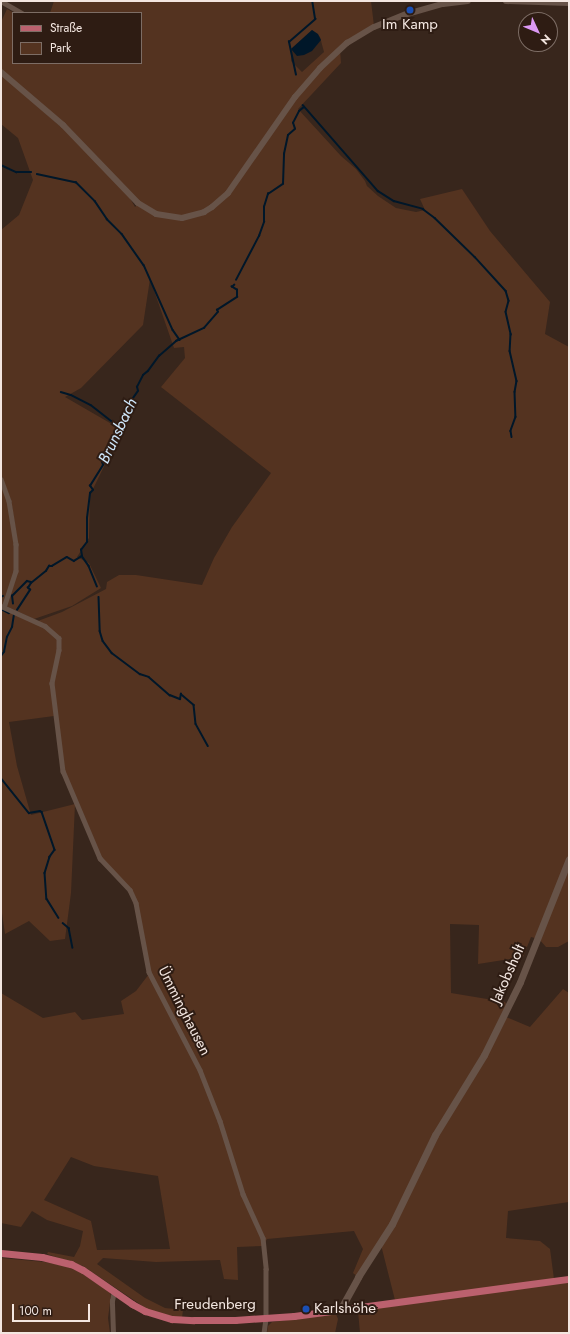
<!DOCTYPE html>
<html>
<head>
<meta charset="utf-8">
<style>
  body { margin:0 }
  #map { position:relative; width:570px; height:1334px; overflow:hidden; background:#38261c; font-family:Jost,sans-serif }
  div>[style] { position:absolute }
  .green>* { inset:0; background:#543320 }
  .water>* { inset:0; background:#001729 }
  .stream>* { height:1.5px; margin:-0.75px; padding:0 0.75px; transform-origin:0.75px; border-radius:0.75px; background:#001729 }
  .minor>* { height:4.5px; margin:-2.25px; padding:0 2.25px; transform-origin:2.25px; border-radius:2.25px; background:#675348 }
  .tertiary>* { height:6px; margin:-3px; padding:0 3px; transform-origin:3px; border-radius:3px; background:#675348 }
  .secondary>* { height:7px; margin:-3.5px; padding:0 3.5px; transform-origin:3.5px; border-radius:3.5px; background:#675348 }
  .primary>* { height:7px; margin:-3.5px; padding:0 3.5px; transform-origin:3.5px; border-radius:3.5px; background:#bb616e }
  .dots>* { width:11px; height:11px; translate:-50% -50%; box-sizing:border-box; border:2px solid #2e1c13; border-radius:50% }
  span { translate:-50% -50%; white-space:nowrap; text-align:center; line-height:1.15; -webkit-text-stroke:4px #2e1c13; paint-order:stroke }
  .poi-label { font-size:15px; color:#f3e6e0 }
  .left { translate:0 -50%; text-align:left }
  .street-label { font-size:15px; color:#f3e6e0 }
  .water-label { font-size:16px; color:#cfe7fb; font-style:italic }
  .frame { position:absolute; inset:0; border:2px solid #f3e6e0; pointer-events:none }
  .legend { position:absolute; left:12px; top:12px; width:130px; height:52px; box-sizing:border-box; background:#2e1c13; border:1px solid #7d6d65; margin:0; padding:5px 7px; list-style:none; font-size:12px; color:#f3e6e0 }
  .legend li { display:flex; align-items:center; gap:8px; height:20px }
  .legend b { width:20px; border:1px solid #7d6d65 }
  .north { position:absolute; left:518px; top:12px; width:40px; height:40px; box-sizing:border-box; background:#2e1c13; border:1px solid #7d6d65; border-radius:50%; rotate:134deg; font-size:11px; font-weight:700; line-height:16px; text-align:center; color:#f3e6e0 }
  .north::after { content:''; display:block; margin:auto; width:14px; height:18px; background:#dc99f4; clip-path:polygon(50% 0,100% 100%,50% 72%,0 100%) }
  .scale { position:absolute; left:12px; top:1304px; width:78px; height:18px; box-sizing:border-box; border:2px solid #f3e6e0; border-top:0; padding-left:5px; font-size:12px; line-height:14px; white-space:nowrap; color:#f3e6e0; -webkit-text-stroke:3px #2e1c13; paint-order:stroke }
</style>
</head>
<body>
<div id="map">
  <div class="green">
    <div style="clip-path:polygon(evenodd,54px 1px,371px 1px,374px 26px,340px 49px,341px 63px,298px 109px,341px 156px,356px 169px,365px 181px,367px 186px,378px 196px,396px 208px,416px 212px,425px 210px,420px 199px,462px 189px,490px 231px,550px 302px,545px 334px,569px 347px,569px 941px,558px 947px,546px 947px,539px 939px,531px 937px,523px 957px,478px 964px,479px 925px,450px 924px,451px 993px,505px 1002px,506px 1004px,505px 1011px,470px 1079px,424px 1156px,392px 1224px,358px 1277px,353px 1273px,363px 1249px,354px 1231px,267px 1239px,263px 1246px,237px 1247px,238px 1280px,224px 1279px,220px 1260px,156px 1262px,103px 1258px,97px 1264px,145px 1298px,165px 1308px,183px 1310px,182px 1318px,158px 1314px,147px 1309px,83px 1266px,47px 1254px,48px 1252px,74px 1257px,80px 1246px,83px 1231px,47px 1220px,32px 1211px,21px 1227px,1px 1223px,1px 993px,43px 1018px,75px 1012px,82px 1020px,124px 1014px,121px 1001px,136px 991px,149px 974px,157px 987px,148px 966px,136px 903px,130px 890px,100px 858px,63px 771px,52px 687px,57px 658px,51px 682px,54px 716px,9px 722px,17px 766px,31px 815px,75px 804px,71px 893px,65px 939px,50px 941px,29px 921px,5px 934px,1px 906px,1px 608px,45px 626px,56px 636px,59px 642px,59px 638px,50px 628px,35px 622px,62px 612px,106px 589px,107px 582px,119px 575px,136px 575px,202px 585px,214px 558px,232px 527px,271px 473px,161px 387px,185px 358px,184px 347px,174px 348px,150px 279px,143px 325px,81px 388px,65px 397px,122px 430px,90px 495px,89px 538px,77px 557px,89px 563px,101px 588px,72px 606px,34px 619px,6px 606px,18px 571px,18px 545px,11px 500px,1px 474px,1px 230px,19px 215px,33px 180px,18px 138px,1px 124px,1px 74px,69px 134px,128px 195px,135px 207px,138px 204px,54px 115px,1px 71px,1px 22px,7px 9px,14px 13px,13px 63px,141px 63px,141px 13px,50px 13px,54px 1px,312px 30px,320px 37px,324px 52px,302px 72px,291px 61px,291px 49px,312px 30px,54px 1px,71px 1157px,94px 1166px,158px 1176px,170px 1249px,97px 1250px,91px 1221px,44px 1200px,71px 1157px)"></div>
    <div style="clip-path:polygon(1px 479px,9px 501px,16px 544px,16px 571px,4px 607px,1px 606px)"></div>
    <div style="clip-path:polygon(563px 989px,569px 993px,569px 1202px,508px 1211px,506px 1238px,540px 1241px,550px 1249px,554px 1279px,395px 1300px,381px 1245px,425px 1156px,506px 1017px,530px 1027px)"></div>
    <div style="clip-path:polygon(1px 1258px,45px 1262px,65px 1266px,80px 1272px,109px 1292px,111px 1295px,108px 1318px,110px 1333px,1px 1333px)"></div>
    <div style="clip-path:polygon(569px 1282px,569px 1333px,360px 1333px,358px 1311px)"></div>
    <div style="clip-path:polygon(336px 1314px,338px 1319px,335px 1333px,267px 1333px,268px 1326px,272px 1322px)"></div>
  </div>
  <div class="water">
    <div style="clip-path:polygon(312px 30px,318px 34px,321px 40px,312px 51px,304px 55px,297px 56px,291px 49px)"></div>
  </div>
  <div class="stream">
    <div style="left:296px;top:75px;width:34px;rotate:-102deg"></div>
    <div style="left:289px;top:42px;width:35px;rotate:-41deg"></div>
    <div style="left:315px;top:19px;width:18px;rotate:-99deg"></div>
    <div style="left:303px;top:105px;width:114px;rotate:48.9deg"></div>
    <div style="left:378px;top:191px;width:19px;rotate:32deg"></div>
    <div style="left:394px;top:201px;width:30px;rotate:15deg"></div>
    <div style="left:423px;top:209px;width:15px;rotate:37deg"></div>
    <div style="left:435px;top:218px;width:56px;rotate:44.3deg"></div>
    <div style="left:475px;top:257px;width:46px;rotate:47.6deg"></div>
    <div style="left:506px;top:291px;width:10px;rotate:73deg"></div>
    <div style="left:509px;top:301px;width:11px;rotate:105deg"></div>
    <div style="left:506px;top:312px;width:23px;rotate:77deg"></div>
    <div style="left:511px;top:334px;width:17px;rotate:93deg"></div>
    <div style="left:510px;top:351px;width:31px;rotate:77deg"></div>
    <div style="left:517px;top:381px;width:11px;rotate:100deg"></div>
    <div style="left:515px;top:392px;width:25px;rotate:88deg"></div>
    <div style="left:516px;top:417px;width:15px;rotate:110deg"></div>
    <div style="left:511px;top:431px;width:6px;rotate:81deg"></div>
    <div style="left:1px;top:165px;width:17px;rotate:25deg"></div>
    <div style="left:16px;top:172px;width:15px"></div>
    <div style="left:37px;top:174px;width:40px;rotate:12deg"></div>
    <div style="left:76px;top:182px;width:27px;rotate:45deg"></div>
    <div style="left:95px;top:201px;width:22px;rotate:56deg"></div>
    <div style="left:107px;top:219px;width:21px;rotate:45deg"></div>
    <div style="left:122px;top:234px;width:38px;rotate:55deg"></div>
    <div style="left:144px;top:265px;width:71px;rotate:66deg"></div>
    <div style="left:173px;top:330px;width:12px;rotate:55deg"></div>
    <div style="left:236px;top:280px;width:50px;rotate:-62.4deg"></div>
    <div style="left:259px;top:236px;width:15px;rotate:-70deg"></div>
    <div style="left:264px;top:222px;width:15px;rotate:-90deg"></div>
    <div style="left:264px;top:207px;width:14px;rotate:-73deg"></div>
    <div style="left:268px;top:194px;width:18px;rotate:-34deg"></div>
    <div style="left:283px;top:184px;width:30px;rotate:-88deg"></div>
    <div style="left:284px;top:154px;width:19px;rotate:-78deg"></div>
    <div style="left:288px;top:135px;width:9px;rotate:-41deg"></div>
    <div style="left:295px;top:129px;width:6px;rotate:-108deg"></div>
    <div style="left:293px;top:123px;width:13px;rotate:-63deg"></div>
    <div style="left:299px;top:111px;width:6px;rotate:-39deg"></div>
    <div style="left:61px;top:392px;width:10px;rotate:17deg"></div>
    <div style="left:71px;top:395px;width:22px;rotate:27deg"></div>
    <div style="left:91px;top:405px;width:34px;rotate:38deg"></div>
    <div style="left:82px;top:556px;width:12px;rotate:55deg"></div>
    <div style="left:89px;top:566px;width:22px;rotate:68deg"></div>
    <div style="left:1px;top:597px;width:2px;rotate:-27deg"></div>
    <div style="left:99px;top:597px;width:34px;rotate:88deg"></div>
    <div style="left:100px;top:631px;width:10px;rotate:73deg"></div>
    <div style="left:103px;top:641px;width:15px;rotate:53deg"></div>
    <div style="left:112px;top:653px;width:35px;rotate:37deg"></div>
    <div style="left:140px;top:674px;width:9px;rotate:18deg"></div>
    <div style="left:149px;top:677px;width:28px;rotate:41deg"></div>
    <div style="left:170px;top:695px;width:11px;rotate:22deg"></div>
    <div style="left:180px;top:699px;width:5px;rotate:-79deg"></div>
    <div style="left:181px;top:694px;width:17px;rotate:40deg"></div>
    <div style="left:194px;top:705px;width:19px;rotate:84deg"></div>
    <div style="left:196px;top:724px;width:25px;rotate:61deg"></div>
    <div style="left:13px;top:604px;width:8px;rotate:-97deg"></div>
    <div style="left:12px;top:596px;width:21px;rotate:-45deg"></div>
    <div style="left:27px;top:581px;width:4px;rotate:14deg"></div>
    <div style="left:1px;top:609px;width:9px;rotate:27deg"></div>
    <div style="left:17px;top:610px;width:24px;rotate:-57deg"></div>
    <div style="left:30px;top:590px;width:3px;rotate:-135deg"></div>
    <div style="left:28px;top:588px;width:6px;rotate:-59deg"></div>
    <div style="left:31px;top:583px;width:19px;rotate:-39deg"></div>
    <div style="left:46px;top:571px;width:6px;rotate:-59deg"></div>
    <div style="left:49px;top:566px;width:3px"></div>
    <div style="left:52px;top:566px;width:17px;rotate:-31deg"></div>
    <div style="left:67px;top:557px;width:8px;rotate:30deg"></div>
    <div style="left:74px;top:561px;width:9px;rotate:-32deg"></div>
    <div style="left:82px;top:556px;width:6px;rotate:-99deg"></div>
    <div style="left:81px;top:550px;width:10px;rotate:-53deg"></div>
    <div style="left:87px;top:542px;width:24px;rotate:-90deg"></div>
    <div style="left:87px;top:518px;width:25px;rotate:-83deg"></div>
    <div style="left:90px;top:493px;width:4px;rotate:-45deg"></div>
    <div style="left:93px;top:490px;width:5px;rotate:-127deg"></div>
    <div style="left:90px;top:486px;width:25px;rotate:-58deg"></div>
    <div style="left:103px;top:465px;width:3px;rotate:-108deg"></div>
    <div style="left:102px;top:462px;width:17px;rotate:-62deg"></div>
    <div style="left:110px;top:447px;width:6px;rotate:-81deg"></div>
    <div style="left:111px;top:441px;width:4px;rotate:-27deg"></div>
    <div style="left:115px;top:439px;width:13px;rotate:-77deg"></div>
    <div style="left:118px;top:426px;width:3px"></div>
    <div style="left:121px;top:426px;width:27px;rotate:-68deg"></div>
    <div style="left:131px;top:401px;width:12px;rotate:-55deg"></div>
    <div style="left:138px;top:391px;width:4px;rotate:-104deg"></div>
    <div style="left:137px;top:387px;width:13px;rotate:-63deg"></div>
    <div style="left:143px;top:375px;width:6px;rotate:-39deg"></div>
    <div style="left:148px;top:371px;width:19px;rotate:-54deg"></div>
    <div style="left:159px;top:356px;width:23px;rotate:-41deg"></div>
    <div style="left:176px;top:341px;width:31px;rotate:-25deg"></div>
    <div style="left:204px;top:328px;width:21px;rotate:-49deg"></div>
    <div style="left:218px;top:312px;width:2px;rotate:-117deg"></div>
    <div style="left:217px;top:310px;width:24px;rotate:-33deg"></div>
    <div style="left:237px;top:297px;width:7px;rotate:-90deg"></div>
    <div style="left:237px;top:290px;width:6px;rotate:-149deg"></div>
    <div style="left:232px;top:287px;width:3px;rotate:-45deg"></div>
    <div style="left:1px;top:656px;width:5px;rotate:-53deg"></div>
    <div style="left:4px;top:652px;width:15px;rotate:-79deg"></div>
    <div style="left:7px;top:637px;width:11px;rotate:-63deg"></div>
    <div style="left:12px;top:627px;width:12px;rotate:-81deg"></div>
    <div style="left:1px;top:778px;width:45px;rotate:51.3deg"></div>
    <div style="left:29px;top:813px;width:11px;rotate:-10deg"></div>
    <div style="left:40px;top:811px;width:2px;rotate:27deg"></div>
    <div style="left:42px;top:812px;width:40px;rotate:71.1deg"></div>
    <div style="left:55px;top:850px;width:9px;rotate:126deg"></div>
    <div style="left:50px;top:857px;width:17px;rotate:107deg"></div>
    <div style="left:45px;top:873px;width:26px;rotate:86deg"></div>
    <div style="left:47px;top:899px;width:22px;rotate:58deg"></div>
    <div style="left:63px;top:923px;width:8px;rotate:40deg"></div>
    <div style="left:69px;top:928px;width:20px;rotate:79deg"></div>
  </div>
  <div class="minor">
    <div style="left:1px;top:1px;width:24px;rotate:30deg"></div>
    <div style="left:1px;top:479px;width:23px;rotate:70deg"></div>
    <div style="left:9px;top:501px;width:44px;rotate:80.8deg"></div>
    <div style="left:16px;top:544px;width:27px;rotate:90deg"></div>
    <div style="left:16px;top:571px;width:38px;rotate:108deg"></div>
    <div style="left:1px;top:606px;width:48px;rotate:24.4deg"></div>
    <div style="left:45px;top:626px;width:18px;rotate:41deg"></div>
    <div style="left:59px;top:638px;width:12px;rotate:90deg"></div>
    <div style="left:59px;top:650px;width:34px;rotate:102deg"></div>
    <div style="left:52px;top:683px;width:89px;rotate:82.9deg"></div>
    <div style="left:63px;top:771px;width:95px;rotate:67deg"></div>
    <div style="left:100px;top:858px;width:44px;rotate:46.8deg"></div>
    <div style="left:130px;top:890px;width:14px;rotate:65deg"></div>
    <div style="left:136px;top:903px;width:70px;rotate:79.3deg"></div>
    <div style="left:149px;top:972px;width:110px;rotate:62.5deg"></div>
    <div style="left:200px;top:1070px;width:55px;rotate:68.6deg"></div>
    <div style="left:220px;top:1121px;width:77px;rotate:72.5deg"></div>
    <div style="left:243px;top:1194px;width:48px;rotate:65.6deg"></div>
    <div style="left:263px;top:1238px;width:31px;rotate:84deg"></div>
    <div style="left:266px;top:1269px;width:50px;rotate:90deg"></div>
    <div style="left:266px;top:1319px;width:14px;rotate:98deg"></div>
    <div style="left:113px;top:1333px;width:32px;rotate:-92deg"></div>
    <div style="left:112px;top:1301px;width:10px;rotate:-79deg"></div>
  </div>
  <div class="tertiary">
    <div style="left:506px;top:1px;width:63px;rotate:1.8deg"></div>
    <div style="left:1px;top:72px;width:82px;rotate:40.5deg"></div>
    <div style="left:63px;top:125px;width:108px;rotate:46.1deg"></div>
    <div style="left:138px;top:203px;width:21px;rotate:31deg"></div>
    <div style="left:156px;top:214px;width:26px;rotate:9deg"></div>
    <div style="left:182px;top:218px;width:23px;rotate:-15deg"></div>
    <div style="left:204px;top:212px;width:9px;rotate:-32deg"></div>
    <div style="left:212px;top:207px;width:21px;rotate:-41deg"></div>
    <div style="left:228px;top:193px;width:117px;rotate:-55.1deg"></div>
    <div style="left:295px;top:97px;width:38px;rotate:-49deg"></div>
    <div style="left:320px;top:68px;width:37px;rotate:-43deg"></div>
    <div style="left:347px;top:43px;width:31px;rotate:-31deg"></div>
    <div style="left:374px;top:27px;width:35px;rotate:-22deg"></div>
    <div style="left:407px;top:14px;width:37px;rotate:-16deg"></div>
    <div style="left:443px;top:4px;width:25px;rotate:-7deg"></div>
  </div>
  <div class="secondary">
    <div style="left:340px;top:1310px;width:38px;rotate:-61deg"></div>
    <div style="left:358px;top:1277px;width:63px;rotate:-57.3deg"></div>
    <div style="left:392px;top:1224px;width:99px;rotate:-64.2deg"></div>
    <div style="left:435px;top:1135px;width:94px;rotate:-58.5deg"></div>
    <div style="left:484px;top:1055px;width:81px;rotate:-63.7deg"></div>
    <div style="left:520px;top:982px;width:132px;rotate:-68.3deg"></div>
  </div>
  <div class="primary">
    <div style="left:1px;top:1253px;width:41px;rotate:5.6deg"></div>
    <div style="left:42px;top:1257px;width:30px;rotate:14deg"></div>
    <div style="left:71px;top:1264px;width:13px;rotate:27deg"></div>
    <div style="left:83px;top:1270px;width:60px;rotate:34.8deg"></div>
    <div style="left:132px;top:1304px;width:15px;rotate:28deg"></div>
    <div style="left:145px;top:1311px;width:28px;rotate:17deg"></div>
    <div style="left:172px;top:1319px;width:22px;rotate:3deg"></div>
    <div style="left:194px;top:1320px;width:41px"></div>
    <div style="left:235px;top:1320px;width:59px;rotate:-3.9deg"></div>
    <div style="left:294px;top:1316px;width:277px;rotate:-7.7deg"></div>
  </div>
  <div class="dots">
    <div style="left:410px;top:10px;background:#1a4fb4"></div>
    <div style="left:306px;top:1309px;background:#1a4fb4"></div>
  </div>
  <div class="poi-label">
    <span style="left:410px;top:25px">Im Kamp</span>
    <span class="left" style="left:314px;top:1309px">Karlshöhe</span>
  </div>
  <div class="street-label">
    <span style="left:508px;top:974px;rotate:-66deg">Jakobsholt</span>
    <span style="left:184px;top:1011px;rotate:63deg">Ümminghausen</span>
    <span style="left:215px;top:1305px">Freudenberg</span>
  </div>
  <div class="water-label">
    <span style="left:118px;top:431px;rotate:-65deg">Brunsbach</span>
  </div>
  <div class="frame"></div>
  <ul class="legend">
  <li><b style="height:5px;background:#bb616e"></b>Straße</li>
  <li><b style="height:11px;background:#543320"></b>Park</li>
  </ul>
  <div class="north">N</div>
  <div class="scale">100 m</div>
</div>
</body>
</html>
